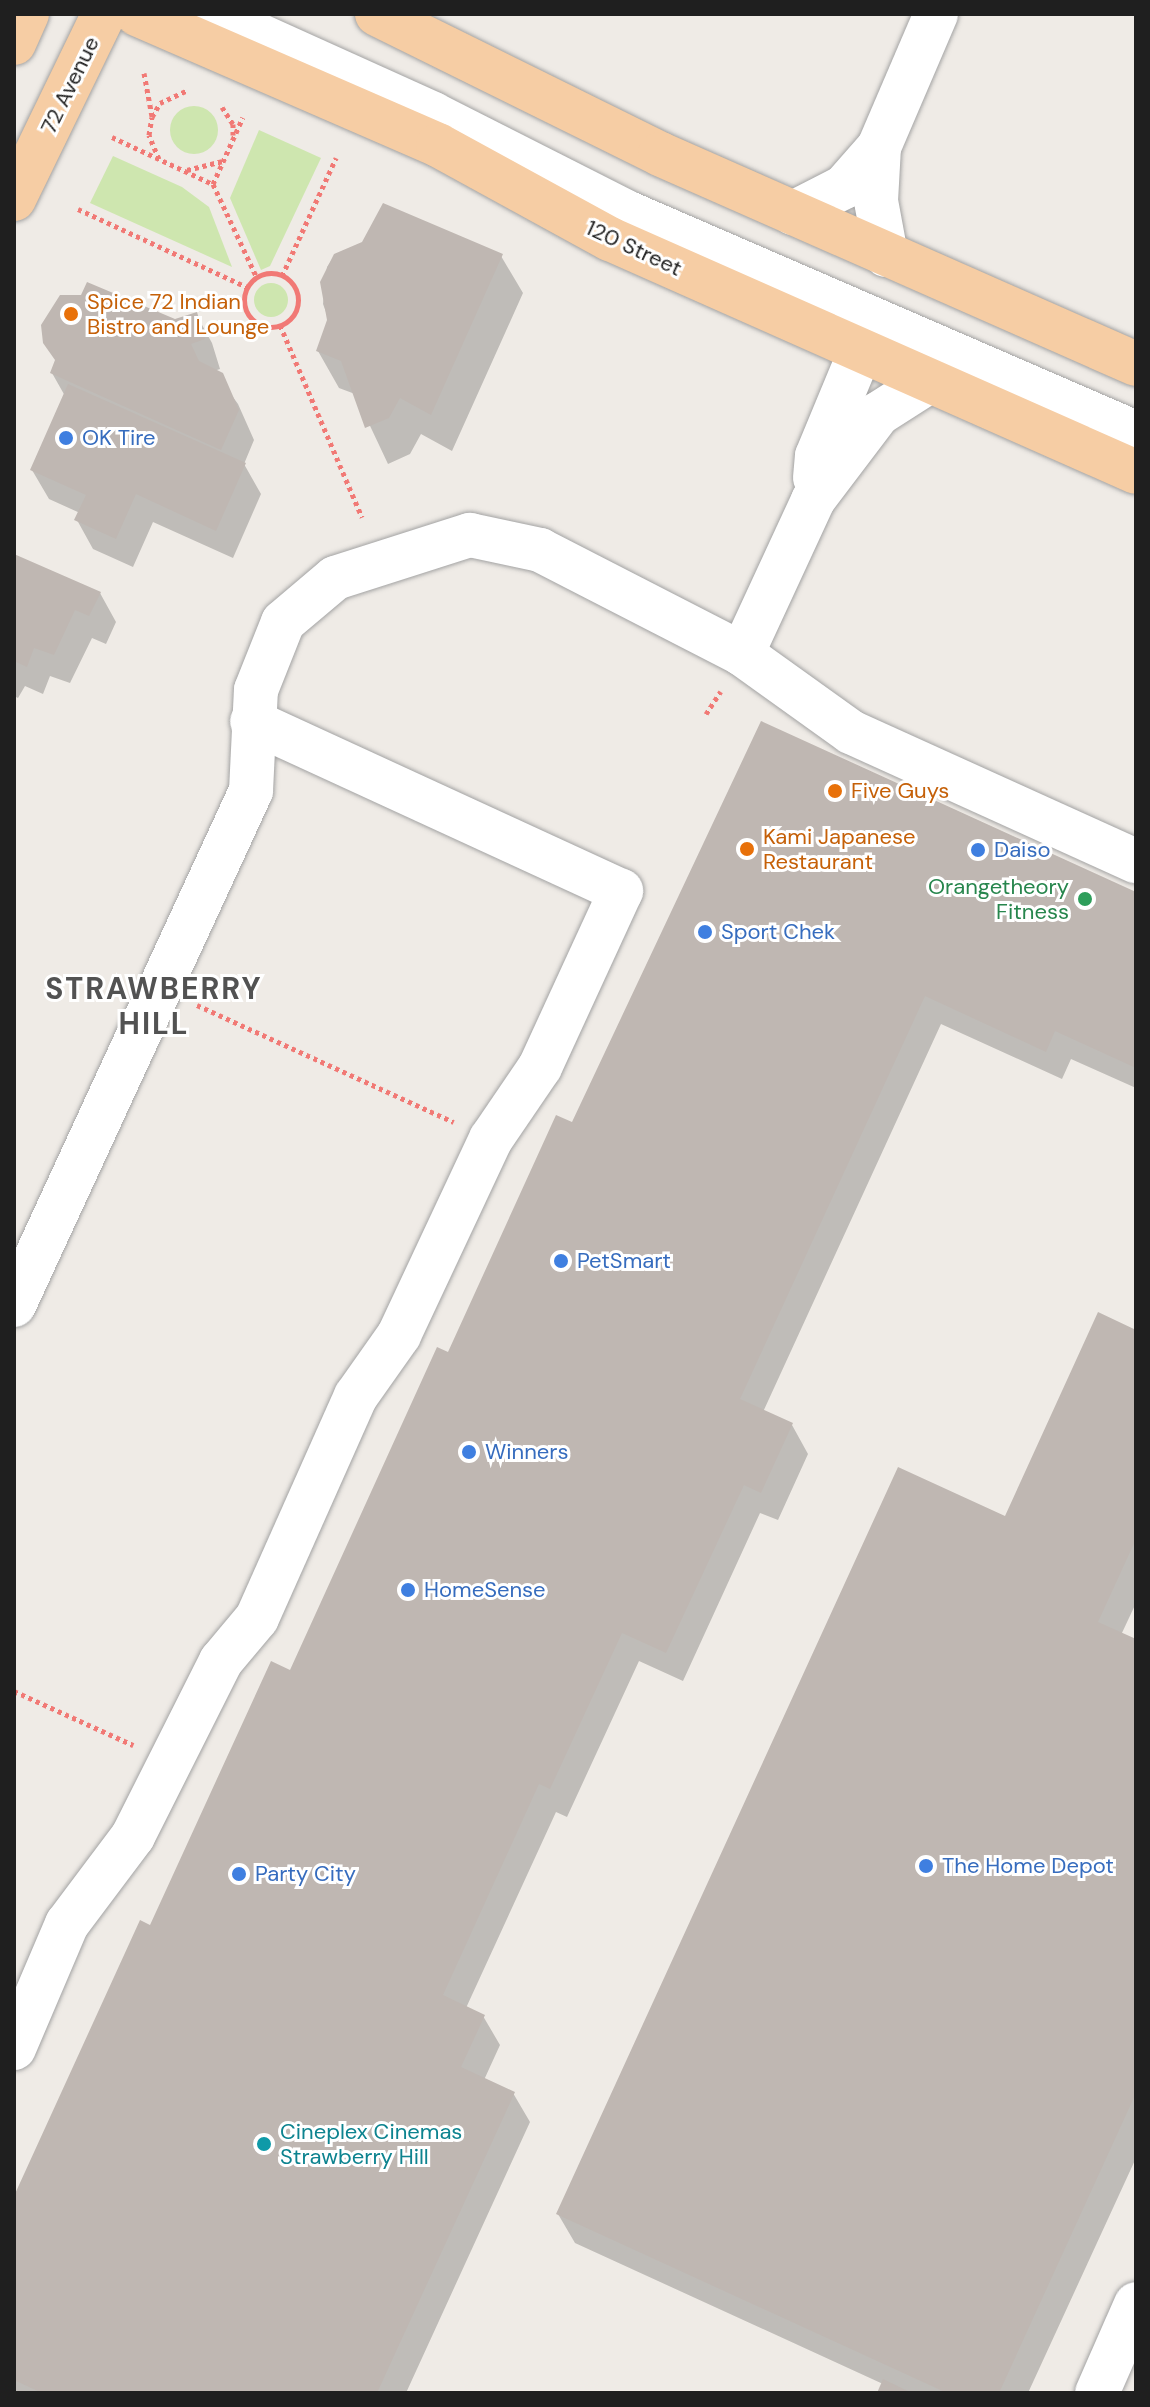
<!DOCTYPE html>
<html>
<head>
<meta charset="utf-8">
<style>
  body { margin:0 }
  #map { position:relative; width:1150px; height:2407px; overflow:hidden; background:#efebe6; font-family:"DM Sans",sans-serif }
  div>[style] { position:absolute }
  .grass>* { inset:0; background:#cee6af }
  .round { border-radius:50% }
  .shadow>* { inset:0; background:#0003 }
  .building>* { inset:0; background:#bfb7b2 }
  .path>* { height:5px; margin-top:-2.5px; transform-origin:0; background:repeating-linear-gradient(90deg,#f17975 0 4px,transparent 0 8px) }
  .path>.ring { margin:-2.5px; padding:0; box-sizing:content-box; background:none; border:5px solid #f17975; border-radius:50% }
  .roads { filter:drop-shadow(0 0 2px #a3a3a3) drop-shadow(0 0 2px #a3a3a3) }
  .minor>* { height:44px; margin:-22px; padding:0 22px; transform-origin:22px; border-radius:22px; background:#fff }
  .major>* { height:44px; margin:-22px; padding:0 22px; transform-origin:22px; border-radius:22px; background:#f6cda4 }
  .dots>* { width:22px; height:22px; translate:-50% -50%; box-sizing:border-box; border:4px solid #fff; border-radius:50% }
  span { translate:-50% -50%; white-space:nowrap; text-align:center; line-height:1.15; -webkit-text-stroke:6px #fff; paint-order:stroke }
  .street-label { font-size:22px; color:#1f1f1f }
  .food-label { font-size:22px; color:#c56008 }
  .left { translate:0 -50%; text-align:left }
  .shop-label { font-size:22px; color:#366cbe }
  .leisure-label { font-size:22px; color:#27864d }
  .right { translate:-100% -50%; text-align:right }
  .culture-label { font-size:22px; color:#0d838f }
  .district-label { font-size:30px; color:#525252; font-weight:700; letter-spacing:2px }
  .frame { position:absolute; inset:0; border:16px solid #1f1f1f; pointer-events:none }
</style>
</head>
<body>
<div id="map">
  <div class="grass">
    <div class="round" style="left:170px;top:106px;width:48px;height:48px"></div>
    <div style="clip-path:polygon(259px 130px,321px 158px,270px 266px,261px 270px,230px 198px)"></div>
    <div style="clip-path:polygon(113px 156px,182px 187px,209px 207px,232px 267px,90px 203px)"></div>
    <div class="round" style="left:254px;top:283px;width:34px;height:34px"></div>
  </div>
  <div class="shadow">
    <div style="clip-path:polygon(335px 255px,501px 256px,523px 293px,452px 451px,421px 434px,410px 454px,388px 464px,355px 394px,339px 388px,318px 351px,329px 320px,323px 304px,327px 267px)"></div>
    <div style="clip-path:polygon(196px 314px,212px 343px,220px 369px,214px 371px,238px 404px,254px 440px,244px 464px,261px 494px,233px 558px,153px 522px,133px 567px,93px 549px,77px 520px,80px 513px,49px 499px,32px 470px,65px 396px,52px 373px)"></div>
    <div style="clip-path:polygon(14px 556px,100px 593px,116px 622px,106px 644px,92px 638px,70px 683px,50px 676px,43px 694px,25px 686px,18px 698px,14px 696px)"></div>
    <div style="clip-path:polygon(1136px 895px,1136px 1088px,1071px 1059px,1062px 1079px,941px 1024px,763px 1412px,792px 1425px,808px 1454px,778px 1520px,760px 1513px,683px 1681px,639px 1661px,567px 1817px,556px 1812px,466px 2008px,483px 2016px,500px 2045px,484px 2080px,513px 2093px,530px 2122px,406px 2393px,14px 2393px,14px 2201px,151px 1928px,291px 1672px,449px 1355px,573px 1125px)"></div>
    <div style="clip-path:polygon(1136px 1332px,1136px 1603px,1121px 1635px,1136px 1642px,1136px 2158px,1028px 2393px,879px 2393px,883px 2384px,575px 2243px,558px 2214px,1006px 1519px)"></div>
  </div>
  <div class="building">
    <div style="clip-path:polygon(383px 203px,503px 254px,431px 415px,400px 398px,389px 418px,365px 428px,341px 361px,316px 351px,327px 320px,320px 282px,334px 254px,362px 242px)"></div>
    <div style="clip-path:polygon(87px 282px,175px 319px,197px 312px,205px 339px,191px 344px,199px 361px,223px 373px,239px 410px,221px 450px,50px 373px,55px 360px,43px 343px,41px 325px,60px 295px,81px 295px)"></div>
    <div style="clip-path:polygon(68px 384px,246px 463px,216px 531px,136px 494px,116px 539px,74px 520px,86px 495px,30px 470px)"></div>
    <div style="clip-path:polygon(14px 554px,101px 592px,89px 616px,75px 610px,54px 655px,34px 648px,27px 667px,14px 661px)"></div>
    <div style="clip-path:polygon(761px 721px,1136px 892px,1136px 1068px,1055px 1031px,1046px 1052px,925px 996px,740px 1399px,793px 1423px,761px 1493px,744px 1485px,666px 1653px,622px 1633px,550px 1789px,539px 1784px,443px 1995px,485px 2015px,461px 2067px,515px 2092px,377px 2393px,42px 2393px,14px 2380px,14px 2196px,140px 1920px,150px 1925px,271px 1661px,290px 1670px,437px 1347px,448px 1352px,556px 1115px,572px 1122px)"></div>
    <div style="clip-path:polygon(1098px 1312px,1136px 1330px,1136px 1539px,1098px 1622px,1136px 1639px,1136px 2093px,999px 2393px,947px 2393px,556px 2214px,898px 1467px,1005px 1516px)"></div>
    <div style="clip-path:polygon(883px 2379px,912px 2393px,877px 2393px)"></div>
  </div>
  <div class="path">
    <div style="left:144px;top:73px;width:44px;rotate:79.5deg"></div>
    <div style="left:222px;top:107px;width:20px;rotate:57deg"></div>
    <div style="left:233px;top:124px;width:11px;rotate:90deg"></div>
    <div style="left:112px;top:137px;width:111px;rotate:25deg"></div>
    <div style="left:213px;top:184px;width:104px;rotate:64.9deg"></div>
    <div style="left:159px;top:159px;width:26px;rotate:-113deg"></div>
    <div style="left:149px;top:135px;width:18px;rotate:-81deg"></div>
    <div style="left:152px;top:117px;width:16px;rotate:-60deg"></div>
    <div style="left:160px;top:103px;width:29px;rotate:-25deg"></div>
    <div style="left:187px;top:170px;width:37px;rotate:-14deg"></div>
    <div style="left:213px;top:184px;width:73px;rotate:-65.9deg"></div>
    <div style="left:78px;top:209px;width:186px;rotate:24.8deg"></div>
    <div class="ring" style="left:244px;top:273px;width:49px;height:49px"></div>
    <div style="left:282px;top:276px;width:130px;rotate:-65.4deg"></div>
    <div style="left:280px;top:325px;width:209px;rotate:66.9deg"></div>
    <div style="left:706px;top:714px;width:27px;rotate:-57deg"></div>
    <div style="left:197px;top:1005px;width:282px;rotate:24.5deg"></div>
    <div style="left:14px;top:1691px;width:131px;rotate:24.4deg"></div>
  </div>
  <div class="roads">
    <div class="minor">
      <div style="left:212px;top:14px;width:243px;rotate:24.3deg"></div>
      <div style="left:433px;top:114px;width:216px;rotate:26.9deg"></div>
      <div style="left:626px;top:212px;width:556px;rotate:23.43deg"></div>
      <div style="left:879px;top:147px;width:54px;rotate:93.2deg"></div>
      <div style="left:876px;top:201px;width:55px;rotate:79.5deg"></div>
      <div style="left:793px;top:213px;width:57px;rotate:-27deg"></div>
      <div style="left:844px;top:187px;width:53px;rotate:-48.8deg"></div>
      <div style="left:879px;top:147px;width:145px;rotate:-66.8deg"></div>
      <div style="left:815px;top:478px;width:22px;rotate:-85deg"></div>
      <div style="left:817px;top:456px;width:113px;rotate:-67.5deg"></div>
      <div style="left:742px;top:654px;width:134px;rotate:35.6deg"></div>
      <div style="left:851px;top:732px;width:313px;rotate:24.4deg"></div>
      <div style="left:14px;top:1305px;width:566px;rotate:-65.25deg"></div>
      <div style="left:251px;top:791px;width:101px;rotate:-87.2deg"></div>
      <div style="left:256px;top:690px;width:73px;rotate:-68.3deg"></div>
      <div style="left:283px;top:622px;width:68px;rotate:-40.2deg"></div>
      <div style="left:335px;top:578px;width:142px;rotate:-17.7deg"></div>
      <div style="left:470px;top:535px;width:72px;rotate:12.1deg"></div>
      <div style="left:540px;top:550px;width:227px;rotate:27.2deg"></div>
      <div style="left:742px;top:654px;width:170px;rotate:-65.2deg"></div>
      <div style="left:813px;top:500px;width:108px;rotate:-52.9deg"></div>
      <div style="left:878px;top:414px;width:59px;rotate:-32.6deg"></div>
      <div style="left:14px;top:2048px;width:135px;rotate:-66.9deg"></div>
      <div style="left:67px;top:1924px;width:110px;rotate:-53.1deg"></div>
      <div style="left:133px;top:1836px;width:196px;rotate:-63.3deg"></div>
      <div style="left:221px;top:1661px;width:56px;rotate:-50.1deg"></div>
      <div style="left:257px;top:1618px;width:243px;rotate:-66deg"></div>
      <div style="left:356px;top:1396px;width:75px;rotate:-54.8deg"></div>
      <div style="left:399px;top:1335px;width:217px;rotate:-64.9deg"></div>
      <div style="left:491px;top:1139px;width:87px;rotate:-55.8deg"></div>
      <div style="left:540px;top:1067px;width:194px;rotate:-65.3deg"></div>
      <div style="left:621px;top:891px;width:406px;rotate:-155.3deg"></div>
      <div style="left:1097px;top:2393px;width:97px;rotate:-66.3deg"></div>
    </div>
    <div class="major">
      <div style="left:137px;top:14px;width:328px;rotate:23.5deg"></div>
      <div style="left:438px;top:145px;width:196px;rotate:28.7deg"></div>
      <div style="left:610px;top:239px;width:575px;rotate:23.89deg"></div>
      <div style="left:377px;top:14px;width:316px;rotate:26.3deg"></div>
      <div style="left:660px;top:154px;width:520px;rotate:23.81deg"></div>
      <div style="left:14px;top:43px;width:32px;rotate:-66deg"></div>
      <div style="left:14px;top:199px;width:206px;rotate:-64.1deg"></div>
    </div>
  </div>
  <div class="dots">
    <div style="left:71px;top:314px;background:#e8710a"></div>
    <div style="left:66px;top:438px;background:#3f7fe0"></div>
    <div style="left:835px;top:791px;background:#e8710a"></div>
    <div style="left:747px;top:849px;background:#e8710a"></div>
    <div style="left:978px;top:850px;background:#3f7fe0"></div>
    <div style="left:1085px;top:899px;background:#2e9e5b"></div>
    <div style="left:705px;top:932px;background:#3f7fe0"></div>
    <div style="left:561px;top:1261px;background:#3f7fe0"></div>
    <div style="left:469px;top:1452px;background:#3f7fe0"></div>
    <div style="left:408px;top:1590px;background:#3f7fe0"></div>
    <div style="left:926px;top:1866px;background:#3f7fe0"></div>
    <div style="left:239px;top:1874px;background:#3f7fe0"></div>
    <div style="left:264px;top:2144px;background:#0f9aa8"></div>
  </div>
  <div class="street-label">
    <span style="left:70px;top:85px;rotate:-64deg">72 Avenue</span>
    <span style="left:634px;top:248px;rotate:25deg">120 Street</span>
  </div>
  <div class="food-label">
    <span class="left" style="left:87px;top:314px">Spice 72 Indian<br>Bistro and Lounge</span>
    <span class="left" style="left:851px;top:791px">Five Guys</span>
    <span class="left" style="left:763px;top:849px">Kami Japanese<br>Restaurant</span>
  </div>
  <div class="shop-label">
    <span class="left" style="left:82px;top:438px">OK Tire</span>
    <span class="left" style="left:994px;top:850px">Daiso</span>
    <span class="left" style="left:721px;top:932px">Sport Chek</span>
    <span class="left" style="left:577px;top:1261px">PetSmart</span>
    <span class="left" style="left:485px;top:1452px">Winners</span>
    <span class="left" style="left:424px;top:1590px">HomeSense</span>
    <span class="left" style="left:942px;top:1866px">The Home Depot</span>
    <span class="left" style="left:255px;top:1874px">Party City</span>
  </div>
  <div class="leisure-label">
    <span class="right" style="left:1069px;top:899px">Orangetheory<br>Fitness</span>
  </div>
  <div class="culture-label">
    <span class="left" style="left:280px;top:2144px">Cineplex Cinemas<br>Strawberry Hill</span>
  </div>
  <div class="district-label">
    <span style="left:154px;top:1006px">STRAWBERRY<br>HILL</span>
  </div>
  <div class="frame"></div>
</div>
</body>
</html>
